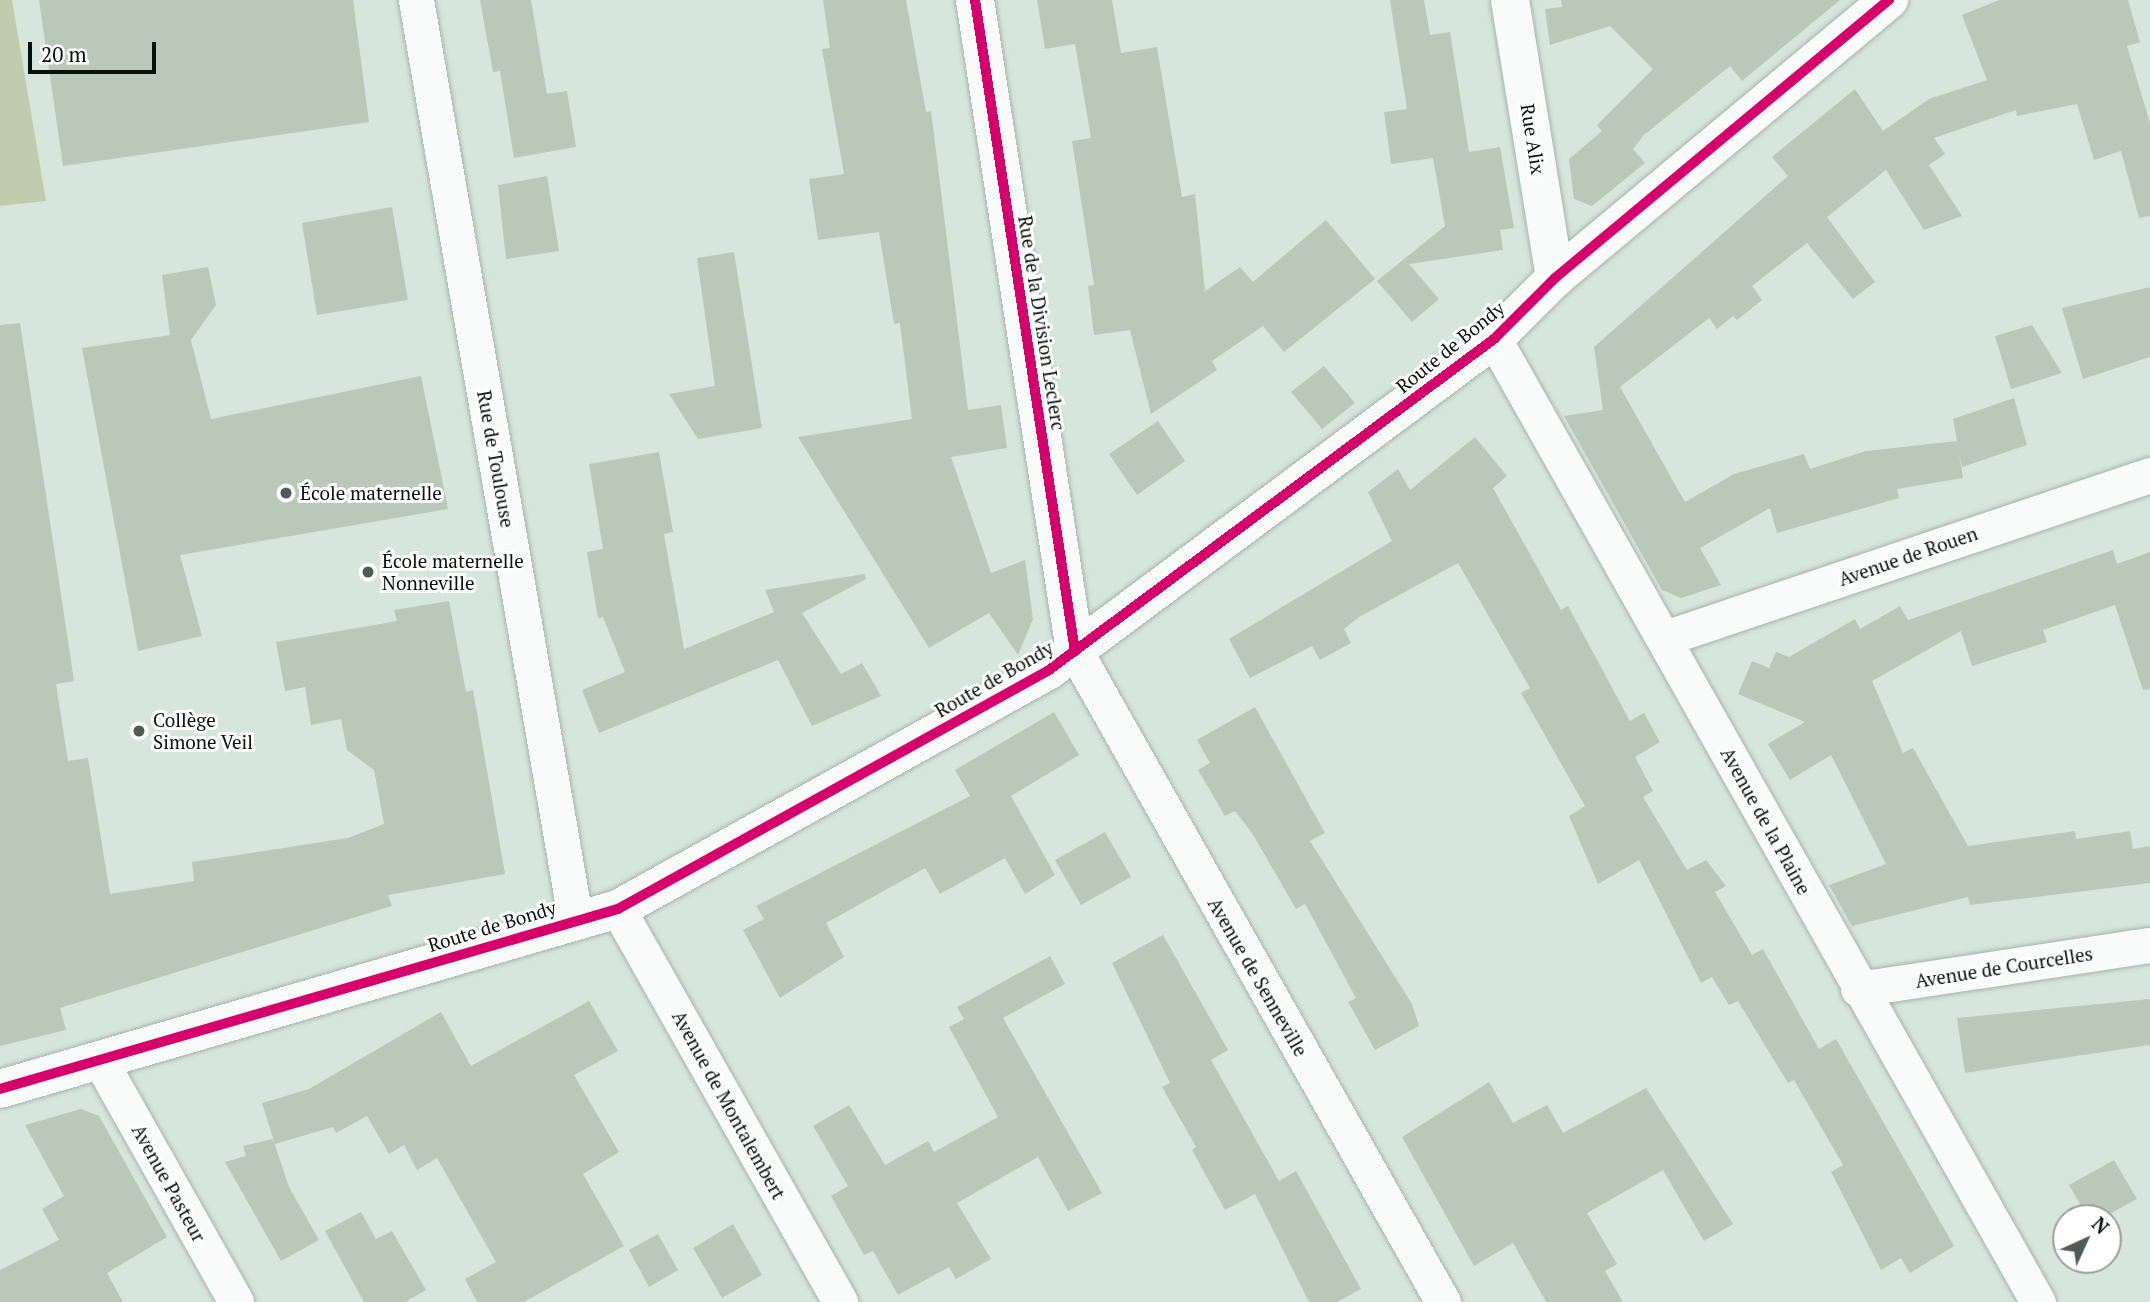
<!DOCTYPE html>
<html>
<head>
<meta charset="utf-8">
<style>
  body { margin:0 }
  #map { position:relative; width:2150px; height:1302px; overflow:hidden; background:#d6e6dd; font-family:"PT Serif",serif }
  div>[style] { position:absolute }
  .green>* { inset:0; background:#c1ccaf }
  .building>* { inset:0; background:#bac8ba }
  .roads { filter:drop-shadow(0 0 2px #a6b3ac) drop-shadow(0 0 2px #a6b3ac) }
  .minor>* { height:35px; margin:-17.5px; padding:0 17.5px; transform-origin:17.5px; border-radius:17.5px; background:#f9fbfa }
  .tertiary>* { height:38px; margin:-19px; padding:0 19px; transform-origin:19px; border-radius:19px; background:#f9fbfa }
  .cycleway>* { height:10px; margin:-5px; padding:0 5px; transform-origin:5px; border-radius:5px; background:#d6006c }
  .dots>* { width:19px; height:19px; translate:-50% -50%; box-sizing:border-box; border:4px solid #fff; border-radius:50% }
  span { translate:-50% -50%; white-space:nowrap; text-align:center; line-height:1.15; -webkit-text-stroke:6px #fff; paint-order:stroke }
  .street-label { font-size:19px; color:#07100b }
  .poi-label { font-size:19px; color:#07100b }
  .left { translate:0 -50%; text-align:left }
  .north { position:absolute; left:2052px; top:1204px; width:70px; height:70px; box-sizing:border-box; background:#fff; border:2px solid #9c9f9d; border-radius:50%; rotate:45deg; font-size:19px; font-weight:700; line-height:28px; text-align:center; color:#07100b }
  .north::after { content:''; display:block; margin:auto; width:24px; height:32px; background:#4f5b54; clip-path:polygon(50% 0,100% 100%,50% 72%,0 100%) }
  .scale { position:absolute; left:28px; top:42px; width:128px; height:32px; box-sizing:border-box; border:4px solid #07100b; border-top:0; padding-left:9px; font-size:21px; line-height:24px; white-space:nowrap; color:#07100b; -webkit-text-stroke:5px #fff; paint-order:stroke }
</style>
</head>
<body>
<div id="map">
  <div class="green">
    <div style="clip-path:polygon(0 0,12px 0,46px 201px,0 206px)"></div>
  </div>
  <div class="building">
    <div style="clip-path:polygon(39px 0,353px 0,369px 122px,63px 166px)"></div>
    <div style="clip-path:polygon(480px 0,531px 0,547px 94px,567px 91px,576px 147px,514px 158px,500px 71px,493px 72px)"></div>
    <div style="clip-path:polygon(823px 0,906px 0,926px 112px,931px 111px,968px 410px,1001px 405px,1007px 448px,951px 457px,991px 573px,1025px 560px,1033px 619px,1018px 655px,989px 613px,929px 648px,798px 437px,912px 419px,900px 323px,894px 324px,879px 232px,818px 240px,809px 179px,844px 174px,822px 49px,830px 48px)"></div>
    <div style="clip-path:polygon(1037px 0,1112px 0,1121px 53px,1157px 47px,1182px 197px,1195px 194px,1205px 291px,1240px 267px,1253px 282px,1326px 220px,1375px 279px,1284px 352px,1263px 326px,1212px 361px,1217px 370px,1151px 414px,1130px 330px,1094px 335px,1088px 286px,1094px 285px,1072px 141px,1091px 138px,1075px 44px,1045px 49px)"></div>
    <div style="clip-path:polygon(1390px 0,1424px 0,1430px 35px,1450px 32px,1469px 152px,1500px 147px,1514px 228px,1500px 230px,1503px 250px,1409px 264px,1439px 299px,1412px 322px,1377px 281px,1445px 226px,1433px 158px,1391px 164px,1384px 112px,1407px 109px)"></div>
    <div style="clip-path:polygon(1561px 0,1840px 0,1742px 81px,1730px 66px,1644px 135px,1633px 149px,1645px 163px,1592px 206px,1574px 199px,1569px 159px,1602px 131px,1597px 125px,1653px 69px,1610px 26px,1550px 45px,1545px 9px,1562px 7px)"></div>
    <div style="clip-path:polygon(1999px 0,2128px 0,2140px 42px,2127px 46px,2150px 123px,2150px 216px,2139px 218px,2121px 151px,2094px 160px,2077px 104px,2017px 116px,2016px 110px,1934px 138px,1945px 154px,1929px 165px,1962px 216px,1924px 230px,1886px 170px,1827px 217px,1875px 282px,1853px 299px,1807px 243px,1752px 286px,1762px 300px,1737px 320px,1733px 316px,1717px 329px,1709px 318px,1620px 387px,1685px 502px,1734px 474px,1804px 454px,1810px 469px,1866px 451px,1957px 441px,1953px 419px,2014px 398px,2027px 445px,1962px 467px,1959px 453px,1963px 478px,1897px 489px,1899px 498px,1777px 533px,1770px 508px,1700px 548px,1721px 585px,1681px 598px,1662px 590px,1564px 416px,1603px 410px,1594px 347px,1788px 176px,1772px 157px,1855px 89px,1883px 131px,1929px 99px,1987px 80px,1962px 15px)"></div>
    <div style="clip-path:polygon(547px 176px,559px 251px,506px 259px,498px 185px)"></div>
    <div style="clip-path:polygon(392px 207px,408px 300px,317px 315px,302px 223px)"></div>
    <div style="clip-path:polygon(734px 252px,762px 428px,698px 439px,669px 394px,715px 386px,697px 258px)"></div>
    <div style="clip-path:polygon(208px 267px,216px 305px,191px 340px,211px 419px,421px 376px,448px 509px,180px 555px,202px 636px,138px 651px,82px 348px,170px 335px,162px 275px)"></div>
    <div style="clip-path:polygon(2150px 287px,2150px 357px,2083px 379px,2062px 308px)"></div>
    <div style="clip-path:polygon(20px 323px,74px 681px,56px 684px,68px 761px,88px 758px,110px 894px,194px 881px,192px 862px,348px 838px,384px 824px,374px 770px,347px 750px,341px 719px,311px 725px,305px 687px,285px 691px,276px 642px,397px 621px,394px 610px,449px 601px,466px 692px,473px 690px,505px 874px,388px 895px,392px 906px,60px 1008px,66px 1030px,0 1046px,0 325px)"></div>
    <div style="clip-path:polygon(2032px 325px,2062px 373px,2011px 389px,1995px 336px)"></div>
    <div style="clip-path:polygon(1324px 366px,1355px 403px,1322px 429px,1291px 392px)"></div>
    <div style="clip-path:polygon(1158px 421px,1185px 461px,1137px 495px,1109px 454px)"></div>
    <div style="clip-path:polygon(1475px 437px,1507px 476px,1493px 488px,1561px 610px,1568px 606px,1630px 721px,1644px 713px,1660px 742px,1635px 757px,1653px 791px,1643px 797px,1687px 870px,1706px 860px,1726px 886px,1715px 892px,1752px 955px,1763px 949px,1819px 1049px,1836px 1039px,1954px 1246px,1910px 1273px,1901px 1258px,1881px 1270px,1831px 1172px,1843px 1165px,1794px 1080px,1788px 1083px,1738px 1001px,1729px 1005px,1712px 977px,1701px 983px,1639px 860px,1598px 884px,1569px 816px,1585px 806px,1521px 693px,1530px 688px,1458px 563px,1359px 617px,1344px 629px,1351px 643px,1320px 660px,1312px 646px,1250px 678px,1229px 639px,1392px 541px,1368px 492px,1398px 469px,1410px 490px)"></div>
    <div style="clip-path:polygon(659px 452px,673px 532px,664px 534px,684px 649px,774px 612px,765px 590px,864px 574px,866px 579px,802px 613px,841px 674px,862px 663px,881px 696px,812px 726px,778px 660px,599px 733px,582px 690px,625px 672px,603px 617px,598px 618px,587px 552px,603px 549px,589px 464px)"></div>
    <div style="clip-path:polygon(2113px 550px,2117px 564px,2150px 552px,2150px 689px,2143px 690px,2115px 605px,2043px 630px,2047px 642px,1972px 666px,1961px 631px,1872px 681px,1903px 753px,1913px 748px,1968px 846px,2075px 831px,2076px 839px,2130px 831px,2133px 849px,2150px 846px,2150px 883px,1970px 905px,1968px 897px,1852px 926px,1829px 885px,1886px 864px,1831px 755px,1790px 780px,1768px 744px,1805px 722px,1738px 694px,1752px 661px,1769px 668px,1776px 652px,1789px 657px,1855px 619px,1860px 629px,1900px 606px,1908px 620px)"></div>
    <div style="clip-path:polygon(1255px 707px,1325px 833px,1310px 841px,1412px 1004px,1419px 1026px,1375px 1050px,1348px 1002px,1356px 998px,1305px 904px,1296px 909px,1252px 833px,1235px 811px,1225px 816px,1198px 770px,1210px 763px,1197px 740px)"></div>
    <div style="clip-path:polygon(1054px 712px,1079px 755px,1011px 796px,1055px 875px,1025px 894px,1005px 858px,940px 894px,925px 868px,826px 923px,844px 957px,780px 998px,743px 930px,764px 919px,756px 906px,970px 796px,955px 770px)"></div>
    <div style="clip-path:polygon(1105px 832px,1131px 877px,1081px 905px,1055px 860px)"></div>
    <div style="clip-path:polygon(1163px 935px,1228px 1050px,1211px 1060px,1279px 1181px,1296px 1171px,1361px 1289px,1337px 1302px,1309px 1302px,1255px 1194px,1225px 1210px,1192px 1150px,1196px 1147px,1162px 1087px,1170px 1083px,1112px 963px)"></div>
    <div style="clip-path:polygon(1050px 956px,1065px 984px,1003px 1018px,1102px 1193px,1068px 1211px,1038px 1157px,957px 1203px,991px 1259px,956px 1279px,949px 1267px,898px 1295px,873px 1251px,864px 1255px,831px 1196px,848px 1186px,813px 1126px,849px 1105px,885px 1165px,928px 1141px,934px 1152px,998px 1117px,949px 1027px,964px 1019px,957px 1007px)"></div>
    <div style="clip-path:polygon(2150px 999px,2150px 1045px,1965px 1073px,1957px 1018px)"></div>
    <div style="clip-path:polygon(589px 1001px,618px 1051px,574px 1075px,619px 1152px,583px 1174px,624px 1246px,524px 1302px,477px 1302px,465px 1279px,496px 1262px,437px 1158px,417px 1170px,404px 1145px,389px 1154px,367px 1116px,336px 1133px,333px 1127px,275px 1144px,262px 1103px,309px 1089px,441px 1012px,471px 1066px)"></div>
    <div style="clip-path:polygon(1489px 1082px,1513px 1123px,1547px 1105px,1563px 1133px,1646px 1088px,1733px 1224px,1704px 1241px,1663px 1170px,1587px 1213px,1617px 1264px,1605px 1271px,1623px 1302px,1546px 1302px,1513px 1243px,1474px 1266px,1402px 1137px)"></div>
    <div style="clip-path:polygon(81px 1109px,99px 1116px,167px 1237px,107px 1273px,123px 1302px,0 1302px,0 1270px,59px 1240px,42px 1209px,64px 1196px,25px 1125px)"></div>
    <div style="clip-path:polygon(273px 1139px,289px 1187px,319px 1240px,281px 1261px,225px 1162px,246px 1156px,243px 1146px)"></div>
    <div style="clip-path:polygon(2114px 1160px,2137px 1199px,2102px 1218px,2088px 1218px,2069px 1185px)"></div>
    <div style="clip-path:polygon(361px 1212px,376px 1239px,392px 1231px,426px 1290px,405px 1302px,364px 1302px,325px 1231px)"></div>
    <div style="clip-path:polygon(733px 1224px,762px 1275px,722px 1298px,693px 1248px)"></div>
    <div style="clip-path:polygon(658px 1234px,678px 1270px,649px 1287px,629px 1250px)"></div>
  </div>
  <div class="roads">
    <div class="minor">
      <div style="left:416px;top:0;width:932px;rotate:80.17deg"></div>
      <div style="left:1494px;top:339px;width:1106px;rotate:60.54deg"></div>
      <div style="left:1665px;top:638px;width:512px;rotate:-18.58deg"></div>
      <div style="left:1075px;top:651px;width:748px;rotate:60.52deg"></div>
      <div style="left:618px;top:909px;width:451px;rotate:60.5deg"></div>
      <div style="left:1858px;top:989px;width:295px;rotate:-8.6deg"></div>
      <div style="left:102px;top:1064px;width:273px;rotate:60.6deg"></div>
    </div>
    <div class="tertiary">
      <div style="left:975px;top:0;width:659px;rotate:81.27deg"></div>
      <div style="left:1510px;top:0;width:282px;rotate:80.8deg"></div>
      <div style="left:0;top:1089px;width:644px;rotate:-16.24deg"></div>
      <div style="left:618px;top:909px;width:493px;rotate:-29deg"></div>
      <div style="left:1049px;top:670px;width:555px;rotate:-36.64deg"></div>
      <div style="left:1494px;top:339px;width:86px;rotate:-45deg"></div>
      <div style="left:1555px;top:278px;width:435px;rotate:-39.8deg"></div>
    </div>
  </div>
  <div class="cycleway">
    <div style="left:975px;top:0;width:659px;rotate:81.27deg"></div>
    <div style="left:0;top:1089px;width:644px;rotate:-16.24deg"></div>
    <div style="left:618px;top:909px;width:493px;rotate:-29deg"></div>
    <div style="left:1049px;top:670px;width:555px;rotate:-36.64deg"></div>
    <div style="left:1494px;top:339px;width:86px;rotate:-45deg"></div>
    <div style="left:1555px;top:278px;width:435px;rotate:-39.8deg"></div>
  </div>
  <div class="dots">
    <div style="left:286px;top:493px;background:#4f5b54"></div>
    <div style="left:368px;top:572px;background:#4f5b54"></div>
    <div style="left:139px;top:731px;background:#4f5b54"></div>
  </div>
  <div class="street-label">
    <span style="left:1533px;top:139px;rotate:81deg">Rue Alix</span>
    <span style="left:1042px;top:323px;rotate:81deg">Rue de la Division Leclerc</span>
    <span style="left:1450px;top:347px;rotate:-39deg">Route de Bondy</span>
    <span style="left:496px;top:459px;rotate:80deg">Rue de Toulouse</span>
    <span style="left:1908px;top:556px;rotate:-19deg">Avenue de Rouen</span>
    <span style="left:994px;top:679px;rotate:-30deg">Route de Bondy</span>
    <span style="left:1766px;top:821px;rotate:61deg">Avenue de la Plaine</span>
    <span style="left:492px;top:926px;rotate:-17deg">Route de Bondy</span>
    <span style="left:2004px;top:967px;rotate:-9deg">Avenue de Courcelles</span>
    <span style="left:1258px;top:977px;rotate:60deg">Avenue de Senneville</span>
    <span style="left:729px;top:1105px;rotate:61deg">Avenue de Montalembert</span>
    <span style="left:169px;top:1183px;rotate:61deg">Avenue Pasteur</span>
  </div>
  <div class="poi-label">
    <span class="left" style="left:300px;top:493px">École maternelle</span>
    <span class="left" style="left:382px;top:572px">École maternelle<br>Nonneville</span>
    <span class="left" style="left:153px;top:731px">Collège<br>Simone Veil</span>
  </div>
  <div class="north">N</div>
  <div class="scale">20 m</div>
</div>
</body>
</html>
